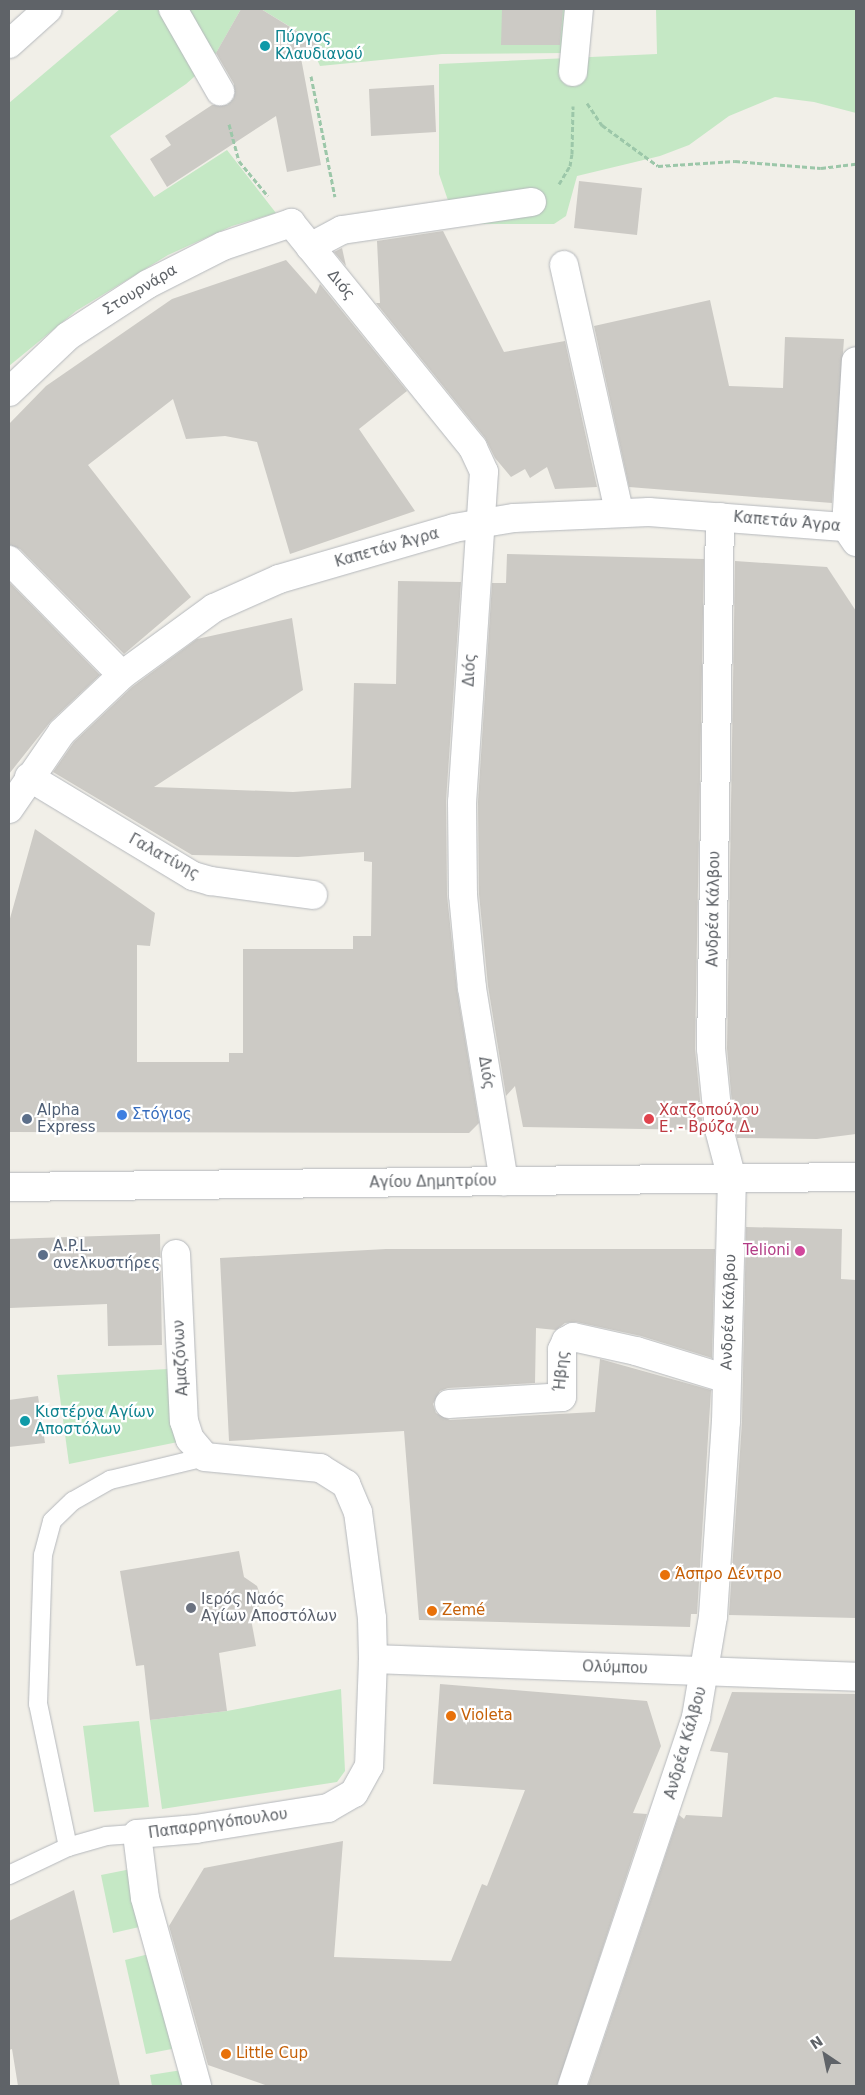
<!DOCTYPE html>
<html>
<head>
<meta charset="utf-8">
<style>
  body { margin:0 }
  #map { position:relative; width:865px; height:2095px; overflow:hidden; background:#f1efe8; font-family:"DejaVu Sans",sans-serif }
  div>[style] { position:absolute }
  .green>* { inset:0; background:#c5e8c5 }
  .building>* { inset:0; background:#cccac5 }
  .path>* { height:3px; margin-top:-1.5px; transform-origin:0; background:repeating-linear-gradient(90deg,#9cc7a9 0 5px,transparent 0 7.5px) }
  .roads { filter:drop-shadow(0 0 1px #b5b8bc) drop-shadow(0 0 1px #b5b8bc) }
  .service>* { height:18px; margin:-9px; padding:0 9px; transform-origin:9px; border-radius:9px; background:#fff }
  .pedestrian>* { height:28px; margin:-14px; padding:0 14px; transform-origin:14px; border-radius:14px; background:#fff }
  .minor>* { height:28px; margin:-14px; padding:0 14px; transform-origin:14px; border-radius:14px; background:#fff }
  .tertiary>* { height:28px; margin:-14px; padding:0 14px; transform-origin:14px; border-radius:14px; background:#fff }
  .secondary>* { height:28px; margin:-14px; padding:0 14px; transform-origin:14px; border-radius:14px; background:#fff }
  .dots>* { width:14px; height:14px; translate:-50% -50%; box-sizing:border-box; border:2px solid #fff; border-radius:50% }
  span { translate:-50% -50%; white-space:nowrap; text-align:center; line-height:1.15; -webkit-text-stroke:4.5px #fff; paint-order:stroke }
  .culture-label { font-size:15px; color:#0d838f }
  .left { translate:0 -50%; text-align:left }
  .street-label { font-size:15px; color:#5f6368 }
  .service-label { font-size:15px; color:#4e5e75 }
  .health-label { font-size:15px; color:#be3a42 }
  .shop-label { font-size:15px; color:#366cbe }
  .hotel-label { font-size:15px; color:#b23c85 }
  .right { translate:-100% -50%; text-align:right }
  .food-label { font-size:15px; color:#c56008 }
  .worship-label { font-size:15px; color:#5b616d }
  .frame { position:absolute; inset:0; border:10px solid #5f6368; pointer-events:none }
  .north { position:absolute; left:800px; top:2030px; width:50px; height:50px; -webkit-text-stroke:4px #fff; paint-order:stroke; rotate:326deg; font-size:14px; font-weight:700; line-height:20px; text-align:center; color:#5f6368 }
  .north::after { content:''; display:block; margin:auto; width:18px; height:22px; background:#5f6368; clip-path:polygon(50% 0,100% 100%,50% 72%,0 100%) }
</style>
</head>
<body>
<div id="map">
  <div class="green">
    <div style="clip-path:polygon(120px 9px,241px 9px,211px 62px,186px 84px,110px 136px,154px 197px,227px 150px,276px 213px,232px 226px,168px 255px,76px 311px,9px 366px,9px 103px)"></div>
    <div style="clip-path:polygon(261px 9px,567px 9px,566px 53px,442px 54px,320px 66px,307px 37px)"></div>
    <div style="clip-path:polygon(656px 9px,856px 9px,856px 113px,814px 102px,775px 97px,729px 116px,689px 145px,660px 156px,577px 176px,566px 216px,554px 224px,456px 224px,439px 174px,439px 64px,657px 54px)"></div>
    <div style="clip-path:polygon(168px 1369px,178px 1442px,69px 1464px,57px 1375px)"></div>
    <div style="clip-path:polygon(341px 1689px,345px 1771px,337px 1782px,162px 1809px,150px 1720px,227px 1711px)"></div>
    <div style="clip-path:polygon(139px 1721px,149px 1807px,94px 1812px,83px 1726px)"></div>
    <div style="clip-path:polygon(136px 1868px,148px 1925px,113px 1933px,101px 1875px)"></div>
    <div style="clip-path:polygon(153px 1953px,177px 2048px,146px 2054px,125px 1960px)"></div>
    <div style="clip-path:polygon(182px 2070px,185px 2086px,152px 2086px,150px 2075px)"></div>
  </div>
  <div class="building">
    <div style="clip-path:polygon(241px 9px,261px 9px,329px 51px,301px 58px,321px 165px,287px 172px,276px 116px,167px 187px,150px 159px,171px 145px,165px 136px,212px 105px,227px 105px,234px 98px,234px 84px,216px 53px)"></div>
    <div style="clip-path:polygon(502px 9px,563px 9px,560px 45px,501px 45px)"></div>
    <div style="clip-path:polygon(434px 85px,436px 132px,371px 136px,369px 89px)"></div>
    <div style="clip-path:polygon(579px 181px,642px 188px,637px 235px,574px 228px)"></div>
    <div style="clip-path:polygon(443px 231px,504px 352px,565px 341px,597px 487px,555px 489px,547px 467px,530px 478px,525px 469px,511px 477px,495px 458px,485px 438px,376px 303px,380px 303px,377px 241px)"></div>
    <div style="clip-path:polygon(342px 248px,346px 266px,334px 252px)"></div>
    <div style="clip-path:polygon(286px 260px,316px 294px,320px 284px,407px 391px,359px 429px,415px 511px,290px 554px,257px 442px,225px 436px,186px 439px,173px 399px,88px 465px,191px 597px,124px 654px,20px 549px,9px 545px,9px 424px,46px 386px,172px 299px)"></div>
    <div style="clip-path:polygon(710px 300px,729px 386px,783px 388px,785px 337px,844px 339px,832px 503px,629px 487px,594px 326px)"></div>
    <div style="clip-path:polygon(507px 554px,704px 559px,695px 1049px,703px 1130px,523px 1127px,515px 1086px,506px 1096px,488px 986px,479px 894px,478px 802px,492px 583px,506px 583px)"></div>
    <div style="clip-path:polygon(735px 561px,827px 567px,856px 611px,856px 1134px,817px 1139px,737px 1138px,734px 1126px,727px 1048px)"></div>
    <div style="clip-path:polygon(398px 581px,461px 582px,446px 801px,447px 895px,457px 990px,479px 1123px,469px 1133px,9px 1132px,9px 922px,35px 829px,155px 913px,150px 946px,137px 945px,137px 1062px,229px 1062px,229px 1053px,243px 1053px,243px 949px,353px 949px,353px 936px,371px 936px,372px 862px,364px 861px,364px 852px,298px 857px,192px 855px,53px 772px,74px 742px,132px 687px,197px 639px,292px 618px,303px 690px,154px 787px,293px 792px,351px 788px,354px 683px,396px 684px)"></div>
    <div style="clip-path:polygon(9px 582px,100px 675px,51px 721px,9px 774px)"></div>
    <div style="clip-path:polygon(746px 1227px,842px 1229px,841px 1279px,856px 1280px,856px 1618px,729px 1615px,742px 1422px)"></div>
    <div style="clip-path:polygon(160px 1234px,162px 1345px,108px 1346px,107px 1304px,10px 1308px,9px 1239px)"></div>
    <div style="clip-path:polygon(386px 1249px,715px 1249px,712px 1358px,641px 1336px,576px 1322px,565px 1323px,556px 1330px,536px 1328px,535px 1383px,448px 1388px,440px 1391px,433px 1404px,436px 1413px,450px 1420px,595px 1412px,600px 1359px,711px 1390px,697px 1614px,691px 1614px,690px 1627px,419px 1620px,404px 1431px,229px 1441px,220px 1258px)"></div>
    <div style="clip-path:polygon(38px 1396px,45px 1443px,9px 1447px,9px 1400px)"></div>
    <div style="clip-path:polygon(239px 1551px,244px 1577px,257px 1586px,263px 1603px,250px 1614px,256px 1646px,219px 1653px,227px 1711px,150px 1720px,144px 1665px,136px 1666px,120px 1571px)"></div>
    <div style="clip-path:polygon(440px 1684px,647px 1701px,661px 1746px,633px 1813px,647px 1814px,557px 2086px,268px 2086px,208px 2065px,169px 1926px,204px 1868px,343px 1841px,334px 1957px,451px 1961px,482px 1884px,487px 1886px,525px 1790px,433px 1784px)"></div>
    <div style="clip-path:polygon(732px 1692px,856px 1694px,856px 2086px,588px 2086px,679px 1815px,684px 1819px,686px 1815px,722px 1817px,728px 1753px,710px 1751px)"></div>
    <div style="clip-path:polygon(74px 1890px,120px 2086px,18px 2086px,12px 2049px,9px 2050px,9px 1921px)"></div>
  </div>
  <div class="path">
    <div style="left:311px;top:76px;width:123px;rotate:78.8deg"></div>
    <div style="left:587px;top:103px;width:27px;rotate:56deg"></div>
    <div style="left:602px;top:125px;width:69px;rotate:36.2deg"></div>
    <div style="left:658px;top:166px;width:77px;rotate:-3.7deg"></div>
    <div style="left:735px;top:161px;width:86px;rotate:4.7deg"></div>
    <div style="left:821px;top:168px;width:35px;rotate:-7deg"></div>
    <div style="left:229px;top:124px;width:38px;rotate:75deg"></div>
    <div style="left:239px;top:161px;width:45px;rotate:50.4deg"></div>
    <div style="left:559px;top:184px;width:21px;rotate:-59deg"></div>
    <div style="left:570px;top:166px;width:12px;rotate:-81deg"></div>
    <div style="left:572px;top:154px;width:48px;rotate:-88.8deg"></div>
  </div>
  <div class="roads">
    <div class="service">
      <div style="left:68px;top:1847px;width:146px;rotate:-101.8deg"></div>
      <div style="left:38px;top:1704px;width:149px;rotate:-88.1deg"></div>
      <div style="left:43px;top:1555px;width:35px;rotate:-75deg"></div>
      <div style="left:52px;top:1521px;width:29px;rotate:-44deg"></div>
      <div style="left:73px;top:1501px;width:43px;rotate:-29.6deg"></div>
      <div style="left:110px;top:1480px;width:98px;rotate:-13.6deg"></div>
      <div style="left:9px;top:1875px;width:65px;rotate:-25.4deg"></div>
      <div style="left:68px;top:1847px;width:40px;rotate:-16deg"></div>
      <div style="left:106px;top:1836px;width:31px;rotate:-4deg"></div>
    </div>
    <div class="pedestrian">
      <div style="left:173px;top:9px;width:95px;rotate:60.2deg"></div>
      <div style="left:573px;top:72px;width:63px;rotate:-84.6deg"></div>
      <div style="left:310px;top:247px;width:36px;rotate:-28deg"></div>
      <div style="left:342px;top:230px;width:192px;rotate:-8.4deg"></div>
    </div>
    <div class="minor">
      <div style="left:564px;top:265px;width:253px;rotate:77.4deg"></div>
      <div style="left:9px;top:392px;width:81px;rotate:-43.5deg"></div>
      <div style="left:68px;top:336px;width:95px;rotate:-33deg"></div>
      <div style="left:148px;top:284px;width:84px;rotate:-26.9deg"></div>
      <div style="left:223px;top:246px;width:72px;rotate:-18.7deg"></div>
      <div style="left:291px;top:223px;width:289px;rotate:51deg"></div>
      <div style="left:473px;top:448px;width:26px;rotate:65deg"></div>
      <div style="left:484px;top:472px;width:331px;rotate:93.8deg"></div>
      <div style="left:462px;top:802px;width:93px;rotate:89.4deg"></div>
      <div style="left:463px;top:895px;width:93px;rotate:84.5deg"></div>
      <div style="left:472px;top:988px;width:196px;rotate:80.6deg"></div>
      <div style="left:856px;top:542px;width:18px;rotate:-124deg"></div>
      <div style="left:846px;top:527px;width:166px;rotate:-86.6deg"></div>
      <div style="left:9px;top:560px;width:161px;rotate:45.5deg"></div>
      <div style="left:29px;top:777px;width:192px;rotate:31.1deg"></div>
      <div style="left:193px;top:876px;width:19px;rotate:16deg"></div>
      <div style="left:211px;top:881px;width:103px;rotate:7.8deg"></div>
      <div style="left:9px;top:809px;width:93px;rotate:-55.5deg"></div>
      <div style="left:62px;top:732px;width:83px;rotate:-43.5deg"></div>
      <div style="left:122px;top:675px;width:114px;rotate:-36.1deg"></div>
      <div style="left:214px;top:608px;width:71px;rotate:-24deg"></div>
      <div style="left:279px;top:579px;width:182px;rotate:-16.2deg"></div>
      <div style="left:454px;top:528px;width:61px;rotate:-9.5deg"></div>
      <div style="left:514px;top:518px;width:135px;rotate:-2.5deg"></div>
      <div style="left:649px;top:512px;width:208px;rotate:4.4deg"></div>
      <div style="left:176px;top:1254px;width:167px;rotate:87.3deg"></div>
      <div style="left:184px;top:1421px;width:19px;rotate:72deg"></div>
      <div style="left:190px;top:1439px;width:23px;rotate:50deg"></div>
      <div style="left:205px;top:1457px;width:116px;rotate:5.5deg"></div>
      <div style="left:320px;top:1468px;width:31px;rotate:32deg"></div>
      <div style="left:346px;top:1484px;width:30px;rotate:67deg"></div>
      <div style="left:358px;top:1512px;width:107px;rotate:82.5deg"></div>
      <div style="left:372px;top:1618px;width:41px;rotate:88.6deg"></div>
      <div style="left:373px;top:1659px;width:107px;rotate:92.1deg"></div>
      <div style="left:369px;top:1766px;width:31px;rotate:119deg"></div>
      <div style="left:354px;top:1793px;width:30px;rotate:150deg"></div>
      <div style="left:328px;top:1808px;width:134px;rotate:171deg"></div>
      <div style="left:196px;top:1829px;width:59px;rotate:175.2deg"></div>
      <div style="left:137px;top:1834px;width:64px;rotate:82.9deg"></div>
      <div style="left:145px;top:1898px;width:195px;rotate:74.5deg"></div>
      <div style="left:449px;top:1404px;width:113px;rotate:-3.5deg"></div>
      <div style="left:562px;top:1397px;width:47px;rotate:-90deg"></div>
      <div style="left:562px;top:1350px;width:10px;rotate:-66deg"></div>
      <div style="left:566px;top:1341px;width:8px;rotate:-30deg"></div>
      <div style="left:573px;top:1337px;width:65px;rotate:12.5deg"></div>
      <div style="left:636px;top:1351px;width:95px;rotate:17.1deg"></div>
      <div style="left:373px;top:1659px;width:483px;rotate:2.1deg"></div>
      <div style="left:572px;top:2086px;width:389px;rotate:-71.4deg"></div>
      <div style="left:696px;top:1717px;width:102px;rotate:-80.4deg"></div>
      <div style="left:713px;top:1616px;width:194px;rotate:-86.2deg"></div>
      <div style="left:726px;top:1422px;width:243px;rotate:-88.6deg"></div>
      <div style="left:732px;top:1179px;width:52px;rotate:-104.6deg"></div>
      <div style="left:719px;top:1129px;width:80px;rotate:-95.7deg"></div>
      <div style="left:711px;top:1049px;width:532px;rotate:-89.03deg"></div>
    </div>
    <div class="tertiary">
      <div style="left:9px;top:44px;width:52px;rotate:-41.9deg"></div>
    </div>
    <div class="secondary">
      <div style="left:9px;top:1187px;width:847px;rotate:-0.68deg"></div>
    </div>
  </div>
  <div class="dots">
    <div style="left:265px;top:46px;background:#0f9aa8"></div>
    <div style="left:122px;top:1115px;background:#3f7fe0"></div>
    <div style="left:27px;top:1119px;background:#5c6f8a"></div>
    <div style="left:649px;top:1119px;background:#e0444e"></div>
    <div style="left:800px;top:1251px;background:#d1479c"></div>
    <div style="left:43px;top:1255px;background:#5c6f8a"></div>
    <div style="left:25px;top:1421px;background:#0f9aa8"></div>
    <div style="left:665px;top:1575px;background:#e8710a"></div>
    <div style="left:191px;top:1608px;background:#6b7280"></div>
    <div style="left:432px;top:1611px;background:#e8710a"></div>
    <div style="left:451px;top:1716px;background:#e8710a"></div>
    <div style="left:226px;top:2054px;background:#e8710a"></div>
  </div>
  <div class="culture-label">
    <span class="left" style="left:275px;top:46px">Πύργος<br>Κλαυδιανού</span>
    <span class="left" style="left:35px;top:1421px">Κιστέρνα Αγίων<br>Αποστόλων</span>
  </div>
  <div class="street-label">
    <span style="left:341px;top:285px;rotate:51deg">Διός</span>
    <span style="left:140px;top:290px;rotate:-31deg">Στουρνάρα</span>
    <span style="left:787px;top:522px;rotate:5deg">Καπετάν Άγρα</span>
    <span style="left:387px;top:548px;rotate:-16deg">Καπετάν Άγρα</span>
    <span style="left:470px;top:670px;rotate:-87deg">Διός</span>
    <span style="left:164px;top:857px;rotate:29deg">Γαλατίνης</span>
    <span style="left:714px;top:909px;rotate:-89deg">Ανδρέα Κάλβου</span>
    <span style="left:486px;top:1073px;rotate:81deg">Διός</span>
    <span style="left:433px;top:1182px;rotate:-1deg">Αγίου Δημητρίου</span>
    <span style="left:729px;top:1312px;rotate:-88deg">Ανδρέα Κάλβου</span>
    <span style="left:181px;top:1358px;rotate:-93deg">Αμαζόνων</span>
    <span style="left:562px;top:1371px;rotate:-85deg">Ήβης</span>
    <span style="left:615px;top:1668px;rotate:2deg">Ολύμπου</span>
    <span style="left:686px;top:1743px;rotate:-74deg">Ανδρέα Κάλβου</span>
    <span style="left:218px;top:1824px;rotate:-8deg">Παπαρρηγόπουλου</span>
  </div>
  <div class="service-label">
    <span class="left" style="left:37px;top:1119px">Alpha<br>Express</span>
    <span class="left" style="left:53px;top:1255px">A.P.L.<br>ανελκυστήρες</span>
  </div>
  <div class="health-label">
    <span class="left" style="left:659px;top:1119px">Χατζοπούλου<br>Ε. - Βρύζα Δ.</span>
  </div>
  <div class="shop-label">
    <span class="left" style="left:132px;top:1115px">Στόγιος</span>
  </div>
  <div class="hotel-label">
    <span class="right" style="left:790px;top:1251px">Telioni</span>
  </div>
  <div class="food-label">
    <span class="left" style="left:675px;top:1575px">Άσπρο Δέντρο</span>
    <span class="left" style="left:442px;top:1611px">Zemé</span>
    <span class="left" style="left:461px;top:1716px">Violeta</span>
    <span class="left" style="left:236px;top:2054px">Little Cup</span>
  </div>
  <div class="worship-label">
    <span class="left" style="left:201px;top:1608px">Ιερός Ναός<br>Αγίων Αποστόλων</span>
  </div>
  <div class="frame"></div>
  <div class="north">N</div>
</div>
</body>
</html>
